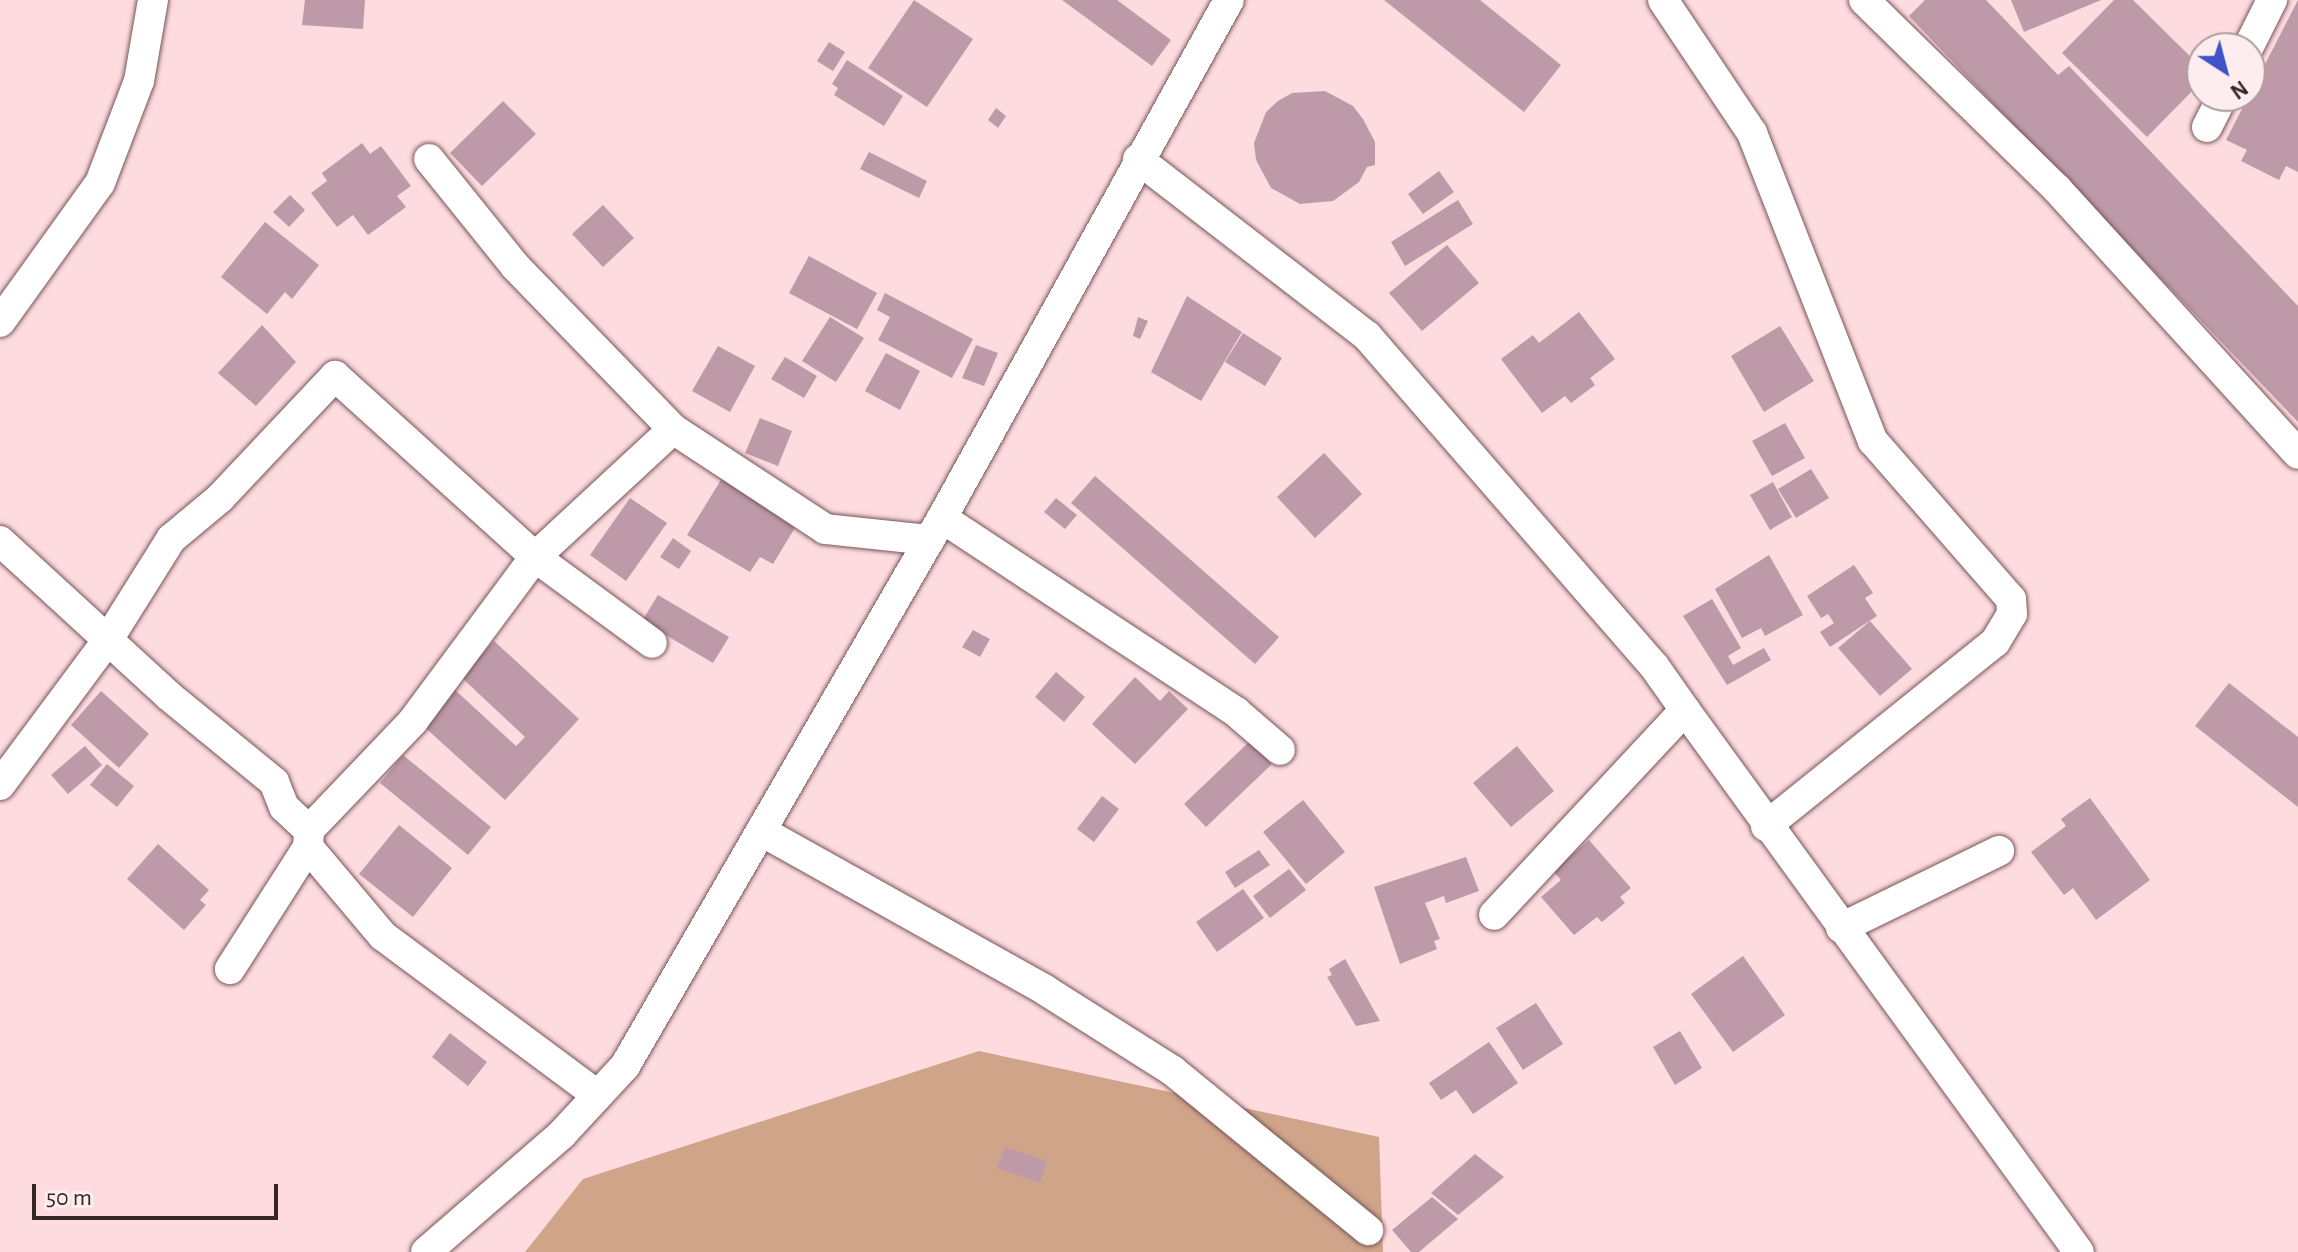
<!DOCTYPE html>
<html>
<head>
<meta charset="utf-8">
<style>
  body { margin:0 }
  #map { position:relative; width:2298px; height:1252px; overflow:hidden; background:#fddbde; font-family:"Alegreya Sans",sans-serif }
  div>[style] { position:absolute }
  .forest>* { inset:0; background:#cfa489 }
  .building>* { inset:0; background:#be9aa9 }
  .roads { filter:drop-shadow(0 0 2px #775458) drop-shadow(0 0 2px #775458) }
  .minor>* { height:30px; margin:-15px; padding:0 15px; transform-origin:15px; border-radius:15px; background:#fff }
  span { translate:-50% -50%; white-space:nowrap; text-align:center; line-height:1.15; -webkit-text-stroke:6px #feedee; paint-order:stroke }
  .north { position:absolute; left:2186px; top:32px; width:80px; height:80px; box-sizing:border-box; background:#feedee; border:2px solid #ae9d9f; border-radius:50%; rotate:144deg; font-size:22px; font-weight:700; line-height:32px; text-align:center; color:#362628 }
  .north::after { content:''; display:block; margin:auto; width:28px; height:36px; background:#3e53c6; clip-path:polygon(50% 0,100% 100%,50% 72%,0 100%) }
  .scale { position:absolute; left:32px; top:1184px; width:246px; height:36px; box-sizing:border-box; border:4px solid #362628; border-top:0; padding-left:10px; font-size:24px; line-height:28px; white-space:nowrap; color:#362628; -webkit-text-stroke:6px #feedee; paint-order:stroke }
</style>
</head>
<body>
<div id="map">
  <div class="forest">
    <div style="clip-path:polygon(979px 1051px,1379px 1137px,1383px 1252px,525px 1252px,583px 1179px)"></div>
  </div>
  <div class="building">
    <div style="clip-path:polygon(305px 0,365px 0,363px 29px,302px 25px)"></div>
    <div style="clip-path:polygon(914px 0,973px 39px,927px 107px,868px 68px)"></div>
    <div style="clip-path:polygon(1062px 0,1117px 0,1171px 40px,1152px 66px)"></div>
    <div style="clip-path:polygon(1384px 0,1480px 0,1561px 65px,1524px 112px)"></div>
    <div style="clip-path:polygon(1925px 0,1986px 0,2058px 75px,2069px 66px,2298px 306px,2298px 422px,1909px 16px)"></div>
    <div style="clip-path:polygon(2011px 0,2101px 0,2024px 32px)"></div>
    <div style="clip-path:polygon(2114px 0,2133px 0,2202px 68px,2202px 81px,2147px 137px,2062px 53px)"></div>
    <div style="clip-path:polygon(2298px 0,2298px 172px,2286px 166px,2279px 180px,2241px 161px,2247px 150px,2226px 140px)"></div>
    <div style="clip-path:polygon(829px 42px,845px 52px,833px 71px,817px 61px)"></div>
    <div style="clip-path:polygon(847px 60px,903px 96px,884px 126px,834px 95px,838px 88px,832px 84px)"></div>
    <div style="clip-path:polygon(1325px 91px,1353px 106px,1363px 119px,1375px 142px,1375px 165px,1367px 167px,1359px 182px,1333px 201px,1300px 204px,1271px 188px,1256px 160px,1254px 143px,1266px 112px,1278px 101px,1292px 93px)"></div>
    <div style="clip-path:polygon(503px 101px,536px 134px,482px 186px,450px 153px)"></div>
    <div style="clip-path:polygon(996px 108px,1006px 116px,998px 128px,988px 120px)"></div>
    <div style="clip-path:polygon(362px 143px,370px 154px,381px 146px,411px 186px,397px 196px,406px 207px,368px 235px,353px 215px,337px 227px,311px 193px,327px 181px,322px 173px)"></div>
    <div style="clip-path:polygon(869px 152px,927px 181px,919px 198px,860px 169px)"></div>
    <div style="clip-path:polygon(1439px 171px,1454px 192px,1423px 214px,1408px 194px)"></div>
    <div style="clip-path:polygon(290px 195px,305px 210px,289px 227px,273px 212px)"></div>
    <div style="clip-path:polygon(1458px 200px,1473px 224px,1405px 266px,1391px 242px)"></div>
    <div style="clip-path:polygon(603px 205px,634px 238px,603px 267px,572px 234px)"></div>
    <div style="clip-path:polygon(265px 222px,319px 265px,292px 299px,285px 292px,267px 314px,221px 277px)"></div>
    <div style="clip-path:polygon(1447px 245px,1479px 283px,1422px 331px,1389px 293px)"></div>
    <div style="clip-path:polygon(809px 256px,877px 293px,857px 329px,789px 293px)"></div>
    <div style="clip-path:polygon(885px 293px,973px 339px,952px 378px,878px 340px,890px 317px,877px 310px)"></div>
    <div style="clip-path:polygon(1187px 296px,1242px 332px,1201px 401px,1151px 372px)"></div>
    <div style="clip-path:polygon(1579px 312px,1615px 359px,1590px 378px,1595px 385px,1571px 403px,1565px 396px,1542px 413px,1501px 359px,1533px 335px,1539px 343px)"></div>
    <div style="clip-path:polygon(830px 317px,864px 338px,836px 382px,802px 361px)"></div>
    <div style="clip-path:polygon(1138px 317px,1148px 321px,1140px 339px,1133px 336px)"></div>
    <div style="clip-path:polygon(262px 325px,296px 362px,256px 406px,218px 373px)"></div>
    <div style="clip-path:polygon(1780px 326px,1814px 381px,1764px 412px,1731px 356px)"></div>
    <div style="clip-path:polygon(1243px 333px,1282px 358px,1265px 386px,1225px 362px)"></div>
    <div style="clip-path:polygon(976px 345px,998px 353px,984px 386px,962px 378px)"></div>
    <div style="clip-path:polygon(718px 346px,755px 366px,730px 412px,692px 391px)"></div>
    <div style="clip-path:polygon(886px 353px,920px 371px,900px 410px,865px 391px)"></div>
    <div style="clip-path:polygon(785px 357px,817px 376px,804px 398px,771px 379px)"></div>
    <div style="clip-path:polygon(760px 418px,792px 431px,778px 466px,745px 453px)"></div>
    <div style="clip-path:polygon(1785px 423px,1805px 458px,1772px 476px,1752px 441px)"></div>
    <div style="clip-path:polygon(1324px 453px,1362px 494px,1315px 538px,1277px 497px)"></div>
    <div style="clip-path:polygon(1811px 469px,1829px 498px,1796px 518px,1778px 489px)"></div>
    <div style="clip-path:polygon(724px 475px,799px 521px,773px 564px,760px 557px,750px 572px,687px 535px)"></div>
    <div style="clip-path:polygon(1095px 476px,1279px 637px,1255px 664px,1071px 503px)"></div>
    <div style="clip-path:polygon(1773px 482px,1792px 517px,1770px 530px,1750px 495px)"></div>
    <div style="clip-path:polygon(630px 498px,667px 523px,626px 581px,590px 555px)"></div>
    <div style="clip-path:polygon(1056px 498px,1077px 515px,1065px 529px,1044px 512px)"></div>
    <div style="clip-path:polygon(673px 538px,691px 551px,679px 569px,660px 557px)"></div>
    <div style="clip-path:polygon(1769px 555px,1803px 615px,1765px 636px,1761px 628px,1742px 638px,1715px 589px)"></div>
    <div style="clip-path:polygon(1854px 565px,1873px 593px,1865px 598px,1877px 616px,1830px 647px,1820px 632px,1834px 623px,1828px 614px,1821px 618px,1807px 596px)"></div>
    <div style="clip-path:polygon(658px 595px,729px 637px,713px 663px,642px 621px)"></div>
    <div style="clip-path:polygon(1712px 599px,1741px 648px,1728px 656px,1733px 665px,1764px 648px,1771px 660px,1727px 685px,1683px 616px)"></div>
    <div style="clip-path:polygon(1870px 621px,1912px 669px,1880px 696px,1838px 648px)"></div>
    <div style="clip-path:polygon(973px 630px,990px 639px,980px 657px,962px 647px)"></div>
    <div style="clip-path:polygon(494px 641px,579px 719px,505px 800px,420px 723px,453px 688px,516px 746px,525px 737px,461px 677px)"></div>
    <div style="clip-path:polygon(1056px 672px,1085px 697px,1064px 722px,1035px 697px)"></div>
    <div style="clip-path:polygon(1135px 677px,1160px 701px,1169px 691px,1188px 709px,1135px 764px,1092px 724px)"></div>
    <div style="clip-path:polygon(2229px 683px,2298px 737px,2298px 807px,2195px 726px)"></div>
    <div style="clip-path:polygon(101px 691px,149px 734px,119px 768px,71px 725px)"></div>
    <div style="clip-path:polygon(1250px 741px,1272px 764px,1206px 827px,1184px 804px)"></div>
    <div style="clip-path:polygon(85px 746px,102px 765px,68px 794px,51px 775px)"></div>
    <div style="clip-path:polygon(1517px 746px,1554px 791px,1511px 827px,1473px 783px)"></div>
    <div style="clip-path:polygon(403px 755px,491px 827px,468px 855px,380px 783px)"></div>
    <div style="clip-path:polygon(107px 764px,134px 786px,117px 807px,90px 785px)"></div>
    <div style="clip-path:polygon(1102px 796px,1119px 809px,1094px 842px,1077px 829px)"></div>
    <div style="clip-path:polygon(2090px 798px,2150px 880px,2096px 920px,2073px 888px,2064px 895px,2031px 852px,2066px 826px,2061px 819px)"></div>
    <div style="clip-path:polygon(1303px 800px,1345px 852px,1306px 884px,1263px 832px)"></div>
    <div style="clip-path:polygon(399px 825px,452px 868px,413px 917px,359px 874px)"></div>
    <div style="clip-path:polygon(1589px 840px,1631px 888px,1620px 897px,1625px 903px,1602px 922px,1597px 917px,1574px 935px,1541px 897px,1561px 880px,1553px 871px)"></div>
    <div style="clip-path:polygon(158px 844px,209px 890px,200px 900px,206px 905px,184px 930px,127px 879px)"></div>
    <div style="clip-path:polygon(1259px 850px,1270px 865px,1235px 888px,1225px 872px)"></div>
    <div style="clip-path:polygon(1466px 857px,1479px 891px,1446px 903px,1444px 896px,1425px 903px,1440px 939px,1434px 941px,1437px 949px,1400px 964px,1374px 887px)"></div>
    <div style="clip-path:polygon(1289px 869px,1306px 890px,1270px 918px,1253px 896px)"></div>
    <div style="clip-path:polygon(1243px 889px,1264px 918px,1217px 952px,1196px 922px)"></div>
    <div style="clip-path:polygon(1743px 956px,1785px 1015px,1733px 1052px,1691px 994px)"></div>
    <div style="clip-path:polygon(1345px 959px,1380px 1021px,1356px 1026px,1327px 977px,1332px 975px,1329px 969px)"></div>
    <div style="clip-path:polygon(1536px 1003px,1563px 1044px,1523px 1070px,1496px 1028px)"></div>
    <div style="clip-path:polygon(1680px 1031px,1702px 1068px,1675px 1085px,1653px 1047px)"></div>
    <div style="clip-path:polygon(450px 1033px,487px 1062px,468px 1086px,432px 1057px)"></div>
    <div style="clip-path:polygon(1489px 1042px,1518px 1083px,1473px 1114px,1456px 1090px,1441px 1100px,1429px 1083px)"></div>
    <div style="clip-path:polygon(1005px 1147px,1047px 1161px,1040px 1183px,997px 1168px)"></div>
    <div style="clip-path:polygon(1475px 1154px,1504px 1177px,1458px 1215px,1431px 1193px)"></div>
    <div style="clip-path:polygon(1432px 1197px,1458px 1219px,1419px 1252px,1411px 1252px,1392px 1230px)"></div>
  </div>
  <div class="roads">
    <div class="minor">
      <div style="left:1663px;top:0;width:160px;rotate:56.2deg"></div>
      <div style="left:1752px;top:133px;width:331px;rotate:68.6deg"></div>
      <div style="left:1873px;top:441px;width:210px;rotate:48.9deg"></div>
      <div style="left:2011px;top:599px;width:15px;rotate:86deg"></div>
      <div style="left:2012px;top:614px;width:33px;rotate:121deg"></div>
      <div style="left:1995px;top:642px;width:294px;rotate:141.2deg"></div>
      <div style="left:1864px;top:0;width:270px;rotate:44.4deg"></div>
      <div style="left:2057px;top:189px;width:358px;rotate:47.7deg"></div>
      <div style="left:2248px;top:48px;width:54px;rotate:-63.4deg"></div>
      <div style="left:2207px;top:127px;width:35px;rotate:-63deg"></div>
      <div style="left:429px;top:159px;width:137px;rotate:51.2deg"></div>
      <div style="left:515px;top:266px;width:227px;rotate:45.9deg"></div>
      <div style="left:673px;top:429px;width:182px;rotate:33.3deg"></div>
      <div style="left:825px;top:529px;width:105px;rotate:6deg"></div>
      <div style="left:1138px;top:159px;width:289px;rotate:37.7deg"></div>
      <div style="left:1367px;top:336px;width:437px;rotate:49deg"></div>
      <div style="left:1654px;top:666px;width:54px;rotate:54.8deg"></div>
      <div style="left:1685px;top:710px;width:280px;rotate:133deg"></div>
      <div style="left:0;top:322px;width:171px;rotate:-54.3deg"></div>
      <div style="left:100px;top:183px;width:109px;rotate:-69.1deg"></div>
      <div style="left:139px;top:81px;width:82px;rotate:-80.2deg"></div>
      <div style="left:942px;top:518px;width:352px;rotate:33.4deg"></div>
      <div style="left:1236px;top:712px;width:58px;rotate:40.8deg"></div>
      <div style="left:0;top:541px;width:229px;rotate:42.5deg"></div>
      <div style="left:169px;top:696px;width:136px;rotate:39.3deg"></div>
      <div style="left:274px;top:782px;width:27px;rotate:68deg"></div>
      <div style="left:284px;top:807px;width:34px;rotate:43deg"></div>
      <div style="left:309px;top:830px;width:17px;rotate:93deg"></div>
      <div style="left:308px;top:847px;width:145px;rotate:122.6deg"></div>
      <div style="left:1685px;top:710px;width:670px;rotate:53.99deg"></div>
      <div style="left:0;top:785px;width:183px;rotate:-53.4deg"></div>
      <div style="left:109px;top:638px;width:117px;rotate:-57.9deg"></div>
      <div style="left:171px;top:539px;width:64px;rotate:-39.9deg"></div>
      <div style="left:220px;top:498px;width:168px;rotate:-46.7deg"></div>
      <div style="left:335px;top:376px;width:270px;rotate:42.1deg"></div>
      <div style="left:535px;top:557px;width:145px;rotate:36.3deg"></div>
      <div style="left:309px;top:830px;width:151px;rotate:-46.3deg"></div>
      <div style="left:413px;top:721px;width:204px;rotate:-53.4deg"></div>
      <div style="left:535px;top:557px;width:188px;rotate:-42.8deg"></div>
      <div style="left:761px;top:831px;width:325px;rotate:29.2deg"></div>
      <div style="left:1045px;top:990px;width:151px;rotate:32.3deg"></div>
      <div style="left:1173px;top:1071px;width:252px;rotate:39.2deg"></div>
      <div style="left:308px;top:847px;width:116px;rotate:49.9deg"></div>
      <div style="left:383px;top:936px;width:267px;rotate:36.6deg"></div>
      <div style="left:1841px;top:928px;width:176px;rotate:-26deg"></div>
      <div style="left:426px;top:1252px;width:180px;rotate:-40.9deg"></div>
      <div style="left:562px;top:1134px;width:93px;rotate:-47.2deg"></div>
      <div style="left:625px;top:1066px;width:633px;rotate:-59.95deg"></div>
      <div style="left:942px;top:518px;width:592px;rotate:-61.01deg"></div>
    </div>
  </div>
  <div class="north">N</div>
  <div class="scale">50 m</div>
</div>
</body>
</html>
